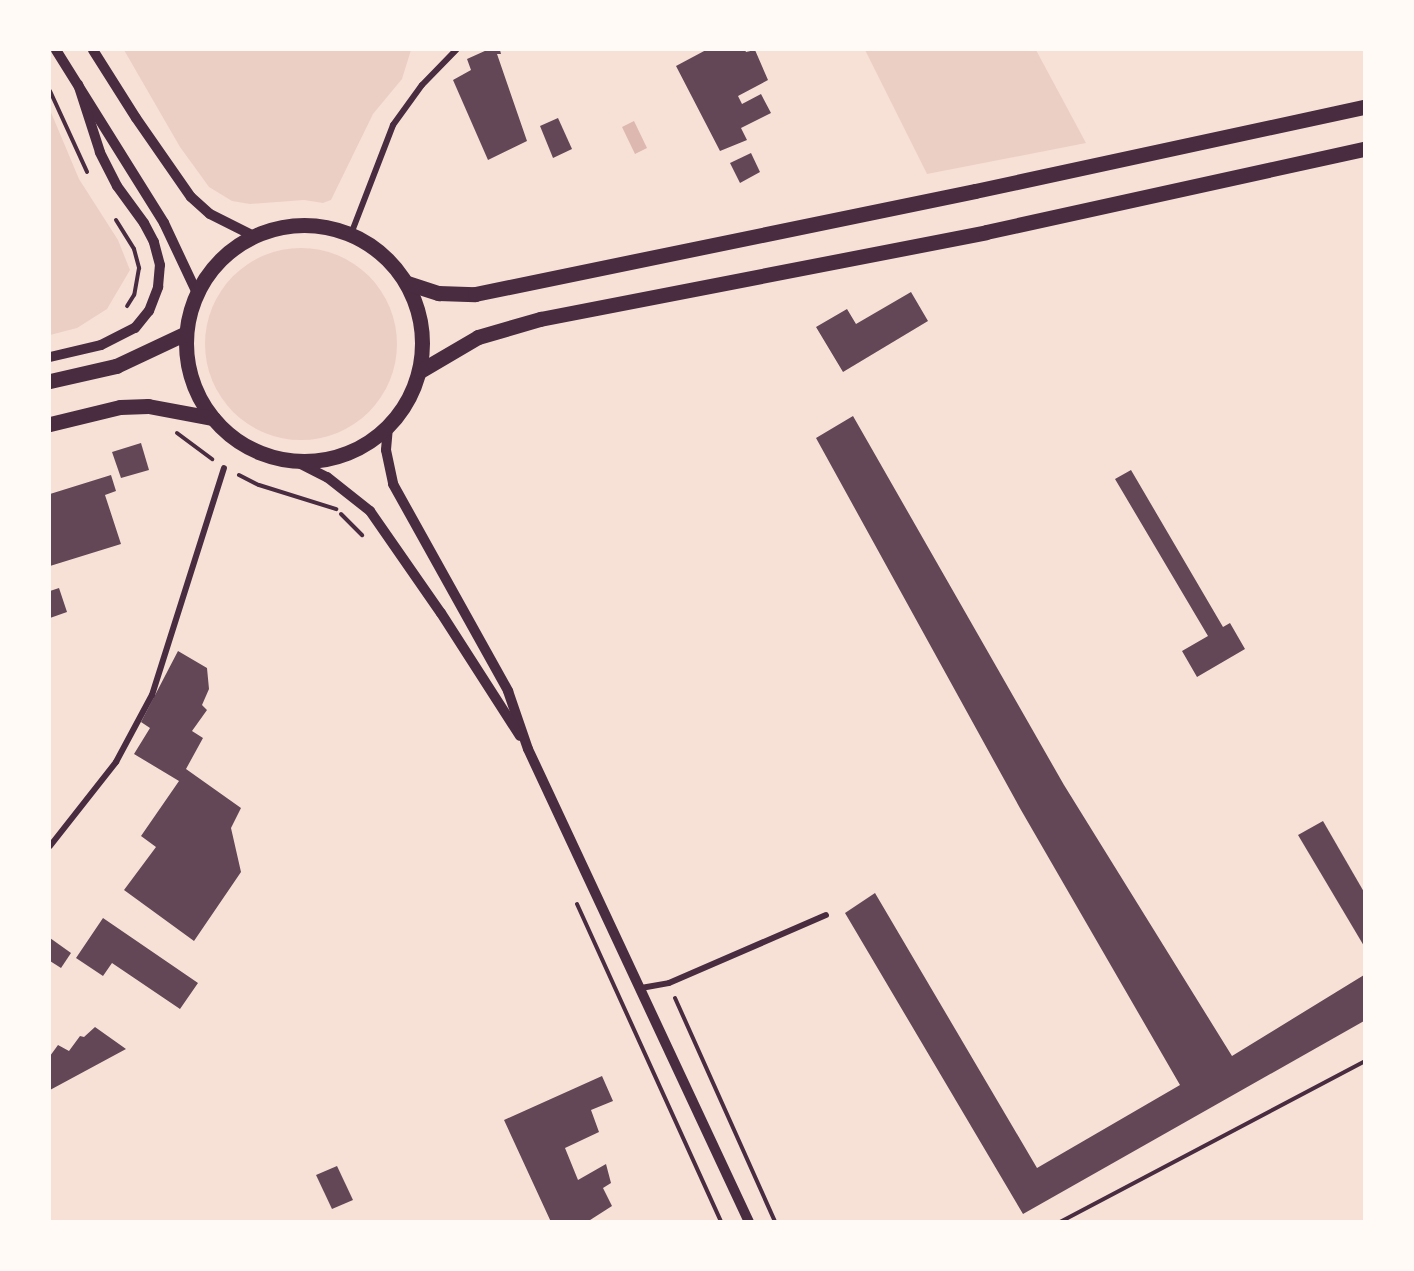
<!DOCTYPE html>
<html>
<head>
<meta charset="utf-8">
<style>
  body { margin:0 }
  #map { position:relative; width:1414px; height:1271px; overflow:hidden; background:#f7e1d7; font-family:"Crimson Pro",serif }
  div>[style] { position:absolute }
  .green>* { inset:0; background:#ebcfc5 }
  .round { border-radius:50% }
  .water>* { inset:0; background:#dcb8b0 }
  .building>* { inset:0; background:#644757 }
  .path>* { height:4px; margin:-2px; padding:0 2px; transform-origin:2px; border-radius:2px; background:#4a2c40 }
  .minor>* { height:6px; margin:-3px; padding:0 3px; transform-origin:3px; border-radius:3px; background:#4a2c40 }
  .tertiary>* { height:10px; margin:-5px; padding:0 5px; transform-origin:5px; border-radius:5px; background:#4a2c40 }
  .primary>* { height:15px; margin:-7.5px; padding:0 7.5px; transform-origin:7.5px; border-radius:7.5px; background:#4a2c40 }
  .primary>.ring { margin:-7.5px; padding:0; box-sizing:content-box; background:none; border:15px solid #4a2c40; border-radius:50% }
  span { translate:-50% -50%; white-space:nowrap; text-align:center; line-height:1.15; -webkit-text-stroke:4.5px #fffaf5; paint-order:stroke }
  .frame { position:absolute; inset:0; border:51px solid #fffaf5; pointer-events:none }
</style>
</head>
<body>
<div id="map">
  <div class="green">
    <div style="clip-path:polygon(124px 50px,411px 50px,402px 79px,373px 114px,331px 200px,323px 203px,304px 200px,250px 204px,232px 201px,209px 187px,180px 147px)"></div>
    <div style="clip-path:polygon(865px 50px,1036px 50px,1086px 143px,927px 174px)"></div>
    <div style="clip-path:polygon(50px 110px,79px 179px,118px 240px,130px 270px,107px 309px,77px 328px,50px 335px)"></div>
    <div class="round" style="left:205px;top:248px;width:192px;height:192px"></div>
  </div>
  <div class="water">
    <div style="clip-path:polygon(634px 121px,647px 148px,635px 154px,622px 127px)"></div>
  </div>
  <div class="building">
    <div style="clip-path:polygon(487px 50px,500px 50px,501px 54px,497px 54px,527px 141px,488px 160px,453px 80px,471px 70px,467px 59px)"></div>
    <div style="clip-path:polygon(706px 50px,745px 50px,746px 52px,755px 50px,768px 80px,738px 96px,742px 104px,761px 94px,771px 113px,741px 128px,747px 140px,720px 151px,676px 66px)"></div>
    <div style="clip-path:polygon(558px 118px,572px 149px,553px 158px,540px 126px)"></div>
    <div style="clip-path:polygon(751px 153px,760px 172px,740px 183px,730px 163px)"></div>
    <div style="clip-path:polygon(911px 292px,928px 321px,843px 372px,816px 327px,847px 309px,856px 324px)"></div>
    <div style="clip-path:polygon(853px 416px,1064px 785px,1232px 1056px,1364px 975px,1364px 1021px,1023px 1214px,845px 913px,875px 893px,1037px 1168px,1180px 1085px,1021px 810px,816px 438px)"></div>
    <div style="clip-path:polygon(141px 443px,149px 470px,121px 478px,112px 452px)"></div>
    <div style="clip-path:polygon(1131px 470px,1223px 627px,1230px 623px,1245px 649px,1197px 677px,1182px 651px,1208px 636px,1115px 479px)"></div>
    <div style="clip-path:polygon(111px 475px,116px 491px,105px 495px,121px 544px,50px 566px,50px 494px)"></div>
    <div style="clip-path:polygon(59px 588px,67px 612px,50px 618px,50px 591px)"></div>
    <div style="clip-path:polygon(178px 651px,207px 668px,209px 689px,202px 705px,207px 710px,192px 731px,203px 738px,186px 769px,241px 808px,231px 828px,241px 872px,194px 941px,124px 890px,156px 847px,141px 836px,179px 781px,134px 754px,150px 728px,141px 722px)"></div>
    <div style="clip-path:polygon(1323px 821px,1364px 892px,1364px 946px,1298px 835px)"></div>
    <div style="clip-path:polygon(103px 918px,198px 983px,180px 1009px,112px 963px,103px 976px,76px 958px)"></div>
    <div style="clip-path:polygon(50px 938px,71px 953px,61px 968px,50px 961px)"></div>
    <div style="clip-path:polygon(95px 1027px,126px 1049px,50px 1090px,50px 1056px,58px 1045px,69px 1051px,80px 1036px,84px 1037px)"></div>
    <div style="clip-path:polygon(602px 1076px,613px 1101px,591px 1110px,599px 1132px,565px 1148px,578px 1180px,606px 1164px,611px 1183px,603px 1188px,612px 1206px,587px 1222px,551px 1222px,504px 1120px)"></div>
    <div style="clip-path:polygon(337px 1166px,353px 1200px,332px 1209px,316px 1175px)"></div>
  </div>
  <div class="path">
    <div style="left:50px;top:91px;width:89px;rotate:65.4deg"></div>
    <div style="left:116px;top:220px;width:34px;rotate:58deg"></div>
    <div style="left:134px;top:249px;width:20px;rotate:75deg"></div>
    <div style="left:139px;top:268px;width:27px;rotate:100deg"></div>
    <div style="left:134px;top:295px;width:13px;rotate:122deg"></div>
    <div style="left:177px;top:433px;width:44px;rotate:36.6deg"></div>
    <div style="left:239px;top:475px;width:22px;rotate:27deg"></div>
    <div style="left:259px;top:485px;width:81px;rotate:17.3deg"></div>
    <div style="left:341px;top:514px;width:30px;rotate:45deg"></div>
    <div style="left:577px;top:904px;width:349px;rotate:65.6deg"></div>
    <div style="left:675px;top:998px;width:245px;rotate:65.9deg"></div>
    <div style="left:1060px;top:1222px;width:344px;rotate:-27.8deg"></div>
  </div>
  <div class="minor">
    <div style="left:351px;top:234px;width:117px;rotate:-68.9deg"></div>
    <div style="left:393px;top:125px;width:49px;rotate:-54.1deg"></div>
    <div style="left:422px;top:85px;width:49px;rotate:-45.8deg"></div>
    <div style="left:50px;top:846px;width:107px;rotate:-51.8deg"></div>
    <div style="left:116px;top:762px;width:76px;rotate:-61.8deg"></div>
    <div style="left:152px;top:695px;width:238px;rotate:-72.4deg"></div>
    <div style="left:641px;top:988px;width:28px;rotate:-10deg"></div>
    <div style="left:669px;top:983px;width:171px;rotate:-23.4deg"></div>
  </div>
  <div class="tertiary">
    <div style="left:56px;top:50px;width:204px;rotate:58deg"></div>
    <div style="left:164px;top:223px;width:77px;rotate:64.8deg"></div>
    <div style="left:93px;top:50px;width:80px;rotate:57.7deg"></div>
    <div style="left:136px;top:118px;width:96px;rotate:55.2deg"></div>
    <div style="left:191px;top:197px;width:25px;rotate:42deg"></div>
    <div style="left:210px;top:214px;width:49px;rotate:26.6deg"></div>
    <div style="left:50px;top:357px;width:52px;rotate:-13.2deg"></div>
    <div style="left:101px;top:345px;width:38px;rotate:-27deg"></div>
    <div style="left:135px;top:328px;width:22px;rotate:-51deg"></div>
    <div style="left:149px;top:311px;width:26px;rotate:-69deg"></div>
    <div style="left:158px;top:287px;width:22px;rotate:-85deg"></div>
    <div style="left:160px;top:265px;width:24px;rotate:-105deg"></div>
    <div style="left:154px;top:242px;width:21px;rotate:-118deg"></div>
    <div style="left:144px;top:223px;width:46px;rotate:-126.1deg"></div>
    <div style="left:117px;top:186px;width:38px;rotate:-117deg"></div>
    <div style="left:100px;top:152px;width:71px;rotate:-107.9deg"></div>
    <div style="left:388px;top:427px;width:23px;rotate:95deg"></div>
    <div style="left:386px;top:450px;width:35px;rotate:78deg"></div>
    <div style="left:393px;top:484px;width:237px;rotate:60.9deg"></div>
    <div style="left:508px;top:691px;width:61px;rotate:71deg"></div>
    <div style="left:528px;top:749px;width:522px;rotate:64.96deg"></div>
    <div style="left:293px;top:460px;width:38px;rotate:27deg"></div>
    <div style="left:327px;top:477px;width:55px;rotate:38.3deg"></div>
    <div style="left:370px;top:511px;width:124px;rotate:55.2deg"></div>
    <div style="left:441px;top:613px;width:146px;rotate:57.3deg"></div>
  </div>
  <div class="primary">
    <div class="ring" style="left:186px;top:225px;width:221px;height:221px"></div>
    <div style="left:407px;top:283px;width:33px;rotate:18deg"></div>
    <div style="left:438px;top:293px;width:37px;rotate:2deg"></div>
    <div style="left:475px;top:294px;width:510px;rotate:-11.64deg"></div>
    <div style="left:975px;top:191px;width:398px;rotate:-12.2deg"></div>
    <div style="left:420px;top:371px;width:67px;rotate:-30.4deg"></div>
    <div style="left:478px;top:337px;width:65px;rotate:-16.2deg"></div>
    <div style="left:540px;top:319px;width:454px;rotate:-11deg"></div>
    <div style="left:986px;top:232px;width:387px;rotate:-12.4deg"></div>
    <div style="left:50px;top:381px;width:68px;rotate:-12.8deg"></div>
    <div style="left:116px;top:366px;width:77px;rotate:-25.2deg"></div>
    <div style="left:50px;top:424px;width:72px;rotate:-13.7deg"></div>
    <div style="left:120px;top:407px;width:28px;rotate:-2deg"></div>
    <div style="left:148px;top:406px;width:66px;rotate:10.5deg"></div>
  </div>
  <div class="frame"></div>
</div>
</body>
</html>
